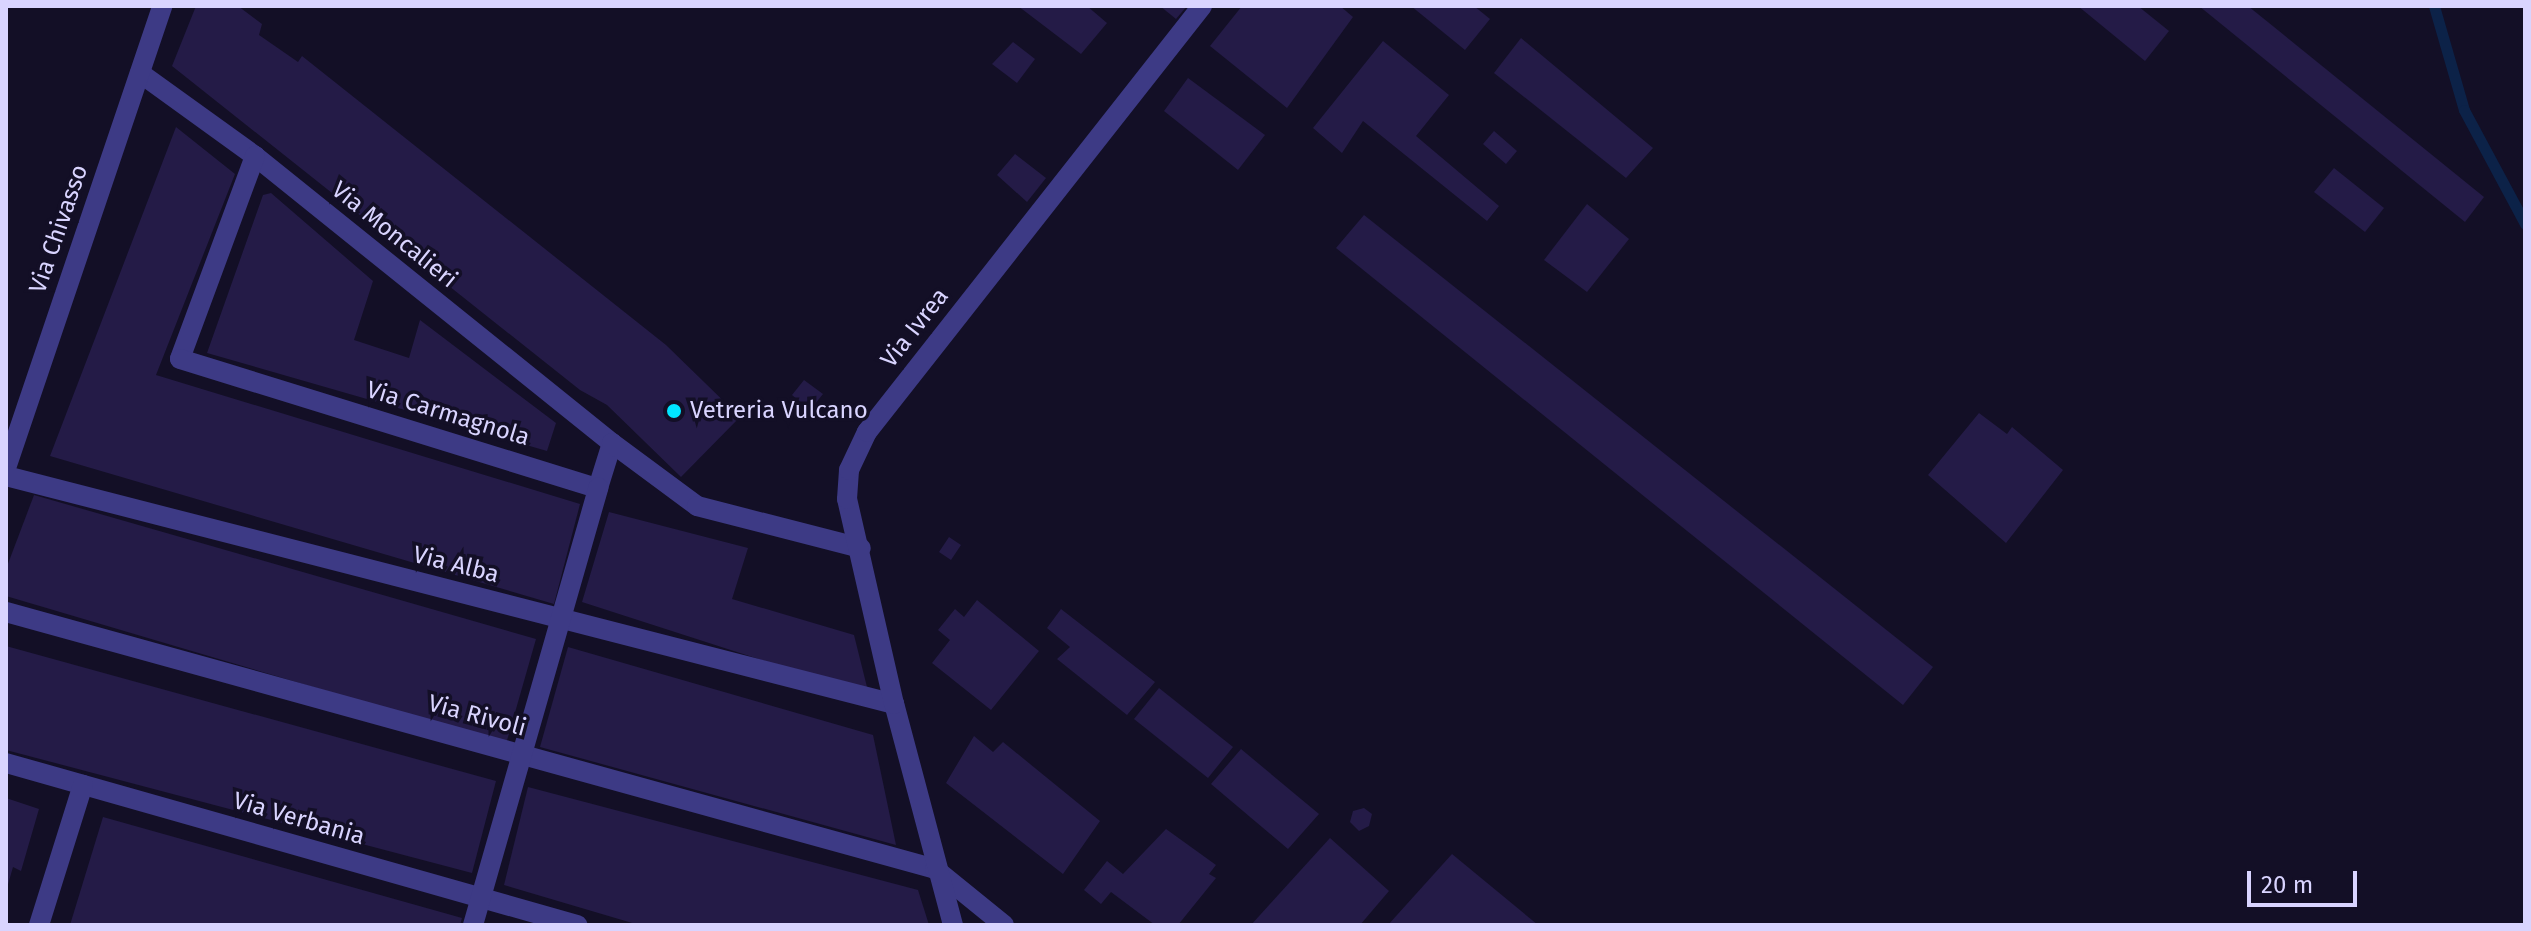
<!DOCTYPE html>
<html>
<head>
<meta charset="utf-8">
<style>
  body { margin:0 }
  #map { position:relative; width:2531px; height:931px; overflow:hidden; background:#130f26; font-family:"Fira Sans",sans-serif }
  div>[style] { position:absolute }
  .stream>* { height:11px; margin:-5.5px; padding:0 5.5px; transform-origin:5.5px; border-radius:5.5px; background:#0c2248 }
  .building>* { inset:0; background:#241b47 }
  .minor>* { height:20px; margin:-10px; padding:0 10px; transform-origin:10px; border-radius:10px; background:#3d3a85 }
  .dots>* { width:22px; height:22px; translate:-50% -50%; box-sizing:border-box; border:4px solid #130f26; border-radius:50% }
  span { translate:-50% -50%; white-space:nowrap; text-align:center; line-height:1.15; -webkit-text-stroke:7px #130f26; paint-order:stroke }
  .street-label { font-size:24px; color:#d9d4ff }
  .poi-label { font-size:24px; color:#d9d4ff }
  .left { translate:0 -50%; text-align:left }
  .frame { position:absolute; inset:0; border:8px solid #d9d4ff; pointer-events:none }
  .scale { position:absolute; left:2247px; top:871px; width:110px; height:36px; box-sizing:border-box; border:4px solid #d9d4ff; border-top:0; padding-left:10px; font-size:24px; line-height:28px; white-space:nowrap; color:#d9d4ff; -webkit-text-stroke:6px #130f26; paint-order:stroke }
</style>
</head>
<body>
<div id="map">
  <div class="stream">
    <div style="left:2434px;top:6px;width:108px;rotate:73.9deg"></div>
    <div style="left:2464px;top:110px;width:129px;rotate:61.8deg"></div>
  </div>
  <div class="building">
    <div style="clip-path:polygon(196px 6px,238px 6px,262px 24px,259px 35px,298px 62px,302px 56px,666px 345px,740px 417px,681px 477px,607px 405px,580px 390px,172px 66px)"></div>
    <div style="clip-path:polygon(1018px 6px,1087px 6px,1107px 23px,1081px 54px)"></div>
    <div style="clip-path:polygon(1160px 6px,1187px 6px,1176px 19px)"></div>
    <div style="clip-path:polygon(1242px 6px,1340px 6px,1353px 17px,1287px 108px,1210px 46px)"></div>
    <div style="clip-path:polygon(1411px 6px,1474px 6px,1490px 19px,1465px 50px)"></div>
    <div style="clip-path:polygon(2078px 6px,2138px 6px,2169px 31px,2145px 61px)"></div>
    <div style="clip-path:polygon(2199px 6px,2248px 6px,2484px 197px,2465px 222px)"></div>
    <div style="clip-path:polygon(1521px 38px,1653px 148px,1626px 178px,1494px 73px)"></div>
    <div style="clip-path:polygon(1383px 41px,1449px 95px,1416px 136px,1499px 206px,1487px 221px,1363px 121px,1342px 153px,1313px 128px)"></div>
    <div style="clip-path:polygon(1013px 42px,1035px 59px,1017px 83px,992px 64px)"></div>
    <div style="clip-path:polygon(1188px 78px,1265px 135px,1238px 170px,1164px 111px)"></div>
    <div style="clip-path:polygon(176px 127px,235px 174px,156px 375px,580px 504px,554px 604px,50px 456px)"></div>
    <div style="clip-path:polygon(1494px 131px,1517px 151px,1506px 164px,1483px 144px)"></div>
    <div style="clip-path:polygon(1015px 154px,1046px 178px,1027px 202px,997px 175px)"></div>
    <div style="clip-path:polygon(2334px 168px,2384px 208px,2365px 232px,2314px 192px)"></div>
    <div style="clip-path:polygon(271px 193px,373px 281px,354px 340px,409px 358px,420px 320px,556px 423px,547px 451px,207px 353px,263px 195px)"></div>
    <div style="clip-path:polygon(1587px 204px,1629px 239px,1587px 292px,1544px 260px)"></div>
    <div style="clip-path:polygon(1364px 215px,1933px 667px,1903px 705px,1336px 248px)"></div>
    <div style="clip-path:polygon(804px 380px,823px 394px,810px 410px,792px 395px)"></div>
    <div style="clip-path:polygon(1979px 413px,2007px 434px,2012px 427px,2063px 470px,2006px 543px,1928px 475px)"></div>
    <div style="clip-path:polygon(34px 495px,536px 639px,506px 744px,6px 596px,6px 569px)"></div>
    <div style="clip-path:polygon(609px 512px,748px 548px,732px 599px,854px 635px,867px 687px,861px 692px,582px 602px)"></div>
    <div style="clip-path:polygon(949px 537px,961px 545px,951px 560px,939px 552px)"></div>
    <div style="clip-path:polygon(977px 600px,1039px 651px,991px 710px,932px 663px,950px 640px,938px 630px,955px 609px,964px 617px)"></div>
    <div style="clip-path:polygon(1061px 609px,1155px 682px,1127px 715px,1057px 659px,1070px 647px,1047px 628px)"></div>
    <div style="clip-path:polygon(6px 646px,496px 781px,472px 873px,6px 750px)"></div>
    <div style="clip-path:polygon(568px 647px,873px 735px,896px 845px,540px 747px)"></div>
    <div style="clip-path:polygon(1159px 688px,1233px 747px,1208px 778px,1134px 719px)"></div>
    <div style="clip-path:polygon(974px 736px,993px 752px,1003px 742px,1100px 821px,1063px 874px,946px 783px)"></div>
    <div style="clip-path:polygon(1241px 749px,1319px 814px,1288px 849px,1211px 784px)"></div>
    <div style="clip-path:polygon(528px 787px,918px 890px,929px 925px,639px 925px,504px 885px)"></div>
    <div style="clip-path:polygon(6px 798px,39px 809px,21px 871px,13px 867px,7px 888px)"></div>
    <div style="clip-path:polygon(1364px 808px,1372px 814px,1369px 826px,1359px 831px,1350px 822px,1353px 811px)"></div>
    <div style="clip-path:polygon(103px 817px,462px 918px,460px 925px,70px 925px)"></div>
    <div style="clip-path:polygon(1166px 829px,1216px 865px,1209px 874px,1216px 878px,1178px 925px,1155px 925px,1111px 892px,1101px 904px,1084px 890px,1107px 861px,1123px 874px)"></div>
    <div style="clip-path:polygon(1330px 838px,1389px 891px,1360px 925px,1251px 925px)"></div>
    <div style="clip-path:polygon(1452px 854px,1538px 925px,1388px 925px)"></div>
  </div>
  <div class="minor">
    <div style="left:140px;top:73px;width:142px;rotate:35.8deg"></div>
    <div style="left:255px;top:156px;width:458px;rotate:38.8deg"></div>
    <div style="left:255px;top:156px;width:216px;rotate:110.3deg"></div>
    <div style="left:180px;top:359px;width:437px;rotate:17.2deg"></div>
    <div style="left:598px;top:488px;width:47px;rotate:-72.7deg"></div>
    <div style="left:612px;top:443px;width:106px;rotate:36.5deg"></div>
    <div style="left:697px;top:506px;width:169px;rotate:14.4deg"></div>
    <div style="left:6px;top:468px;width:488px;rotate:-71.3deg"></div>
    <div style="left:6px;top:476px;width:917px;rotate:14.4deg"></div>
    <div style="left:6px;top:612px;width:964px;rotate:15.46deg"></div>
    <div style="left:935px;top:869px;width:89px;rotate:39.1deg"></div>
    <div style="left:6px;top:763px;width:594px;rotate:15.84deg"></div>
    <div style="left:39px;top:925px;width:147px;rotate:-72.6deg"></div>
    <div style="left:473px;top:925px;width:455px;rotate:-74deg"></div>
    <div style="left:953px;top:925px;width:229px;rotate:-104.9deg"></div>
    <div style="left:894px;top:704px;width:210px;rotate:-102.9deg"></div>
    <div style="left:847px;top:499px;width:29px;rotate:-86deg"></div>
    <div style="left:849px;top:470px;width:42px;rotate:-64.7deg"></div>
    <div style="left:867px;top:432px;width:542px;rotate:-51.82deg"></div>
  </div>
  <div class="dots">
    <div style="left:674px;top:411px;background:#00e5ff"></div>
  </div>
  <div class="street-label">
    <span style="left:59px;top:229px;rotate:-71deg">Via Chivasso</span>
    <span style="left:394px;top:235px;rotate:39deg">Via Moncalieri</span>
    <span style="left:915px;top:328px;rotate:-52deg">Via Ivrea</span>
    <span style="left:448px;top:414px;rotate:17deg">Via Carmagnola</span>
    <span style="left:456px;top:565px;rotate:14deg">Via Alba</span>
    <span style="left:477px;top:716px;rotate:15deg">Via Rivoli</span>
    <span style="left:299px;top:819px;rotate:16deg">Via Verbania</span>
  </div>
  <div class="poi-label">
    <span class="left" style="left:690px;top:411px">Vetreria Vulcano</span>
  </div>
  <div class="frame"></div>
  <div class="scale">20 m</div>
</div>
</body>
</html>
